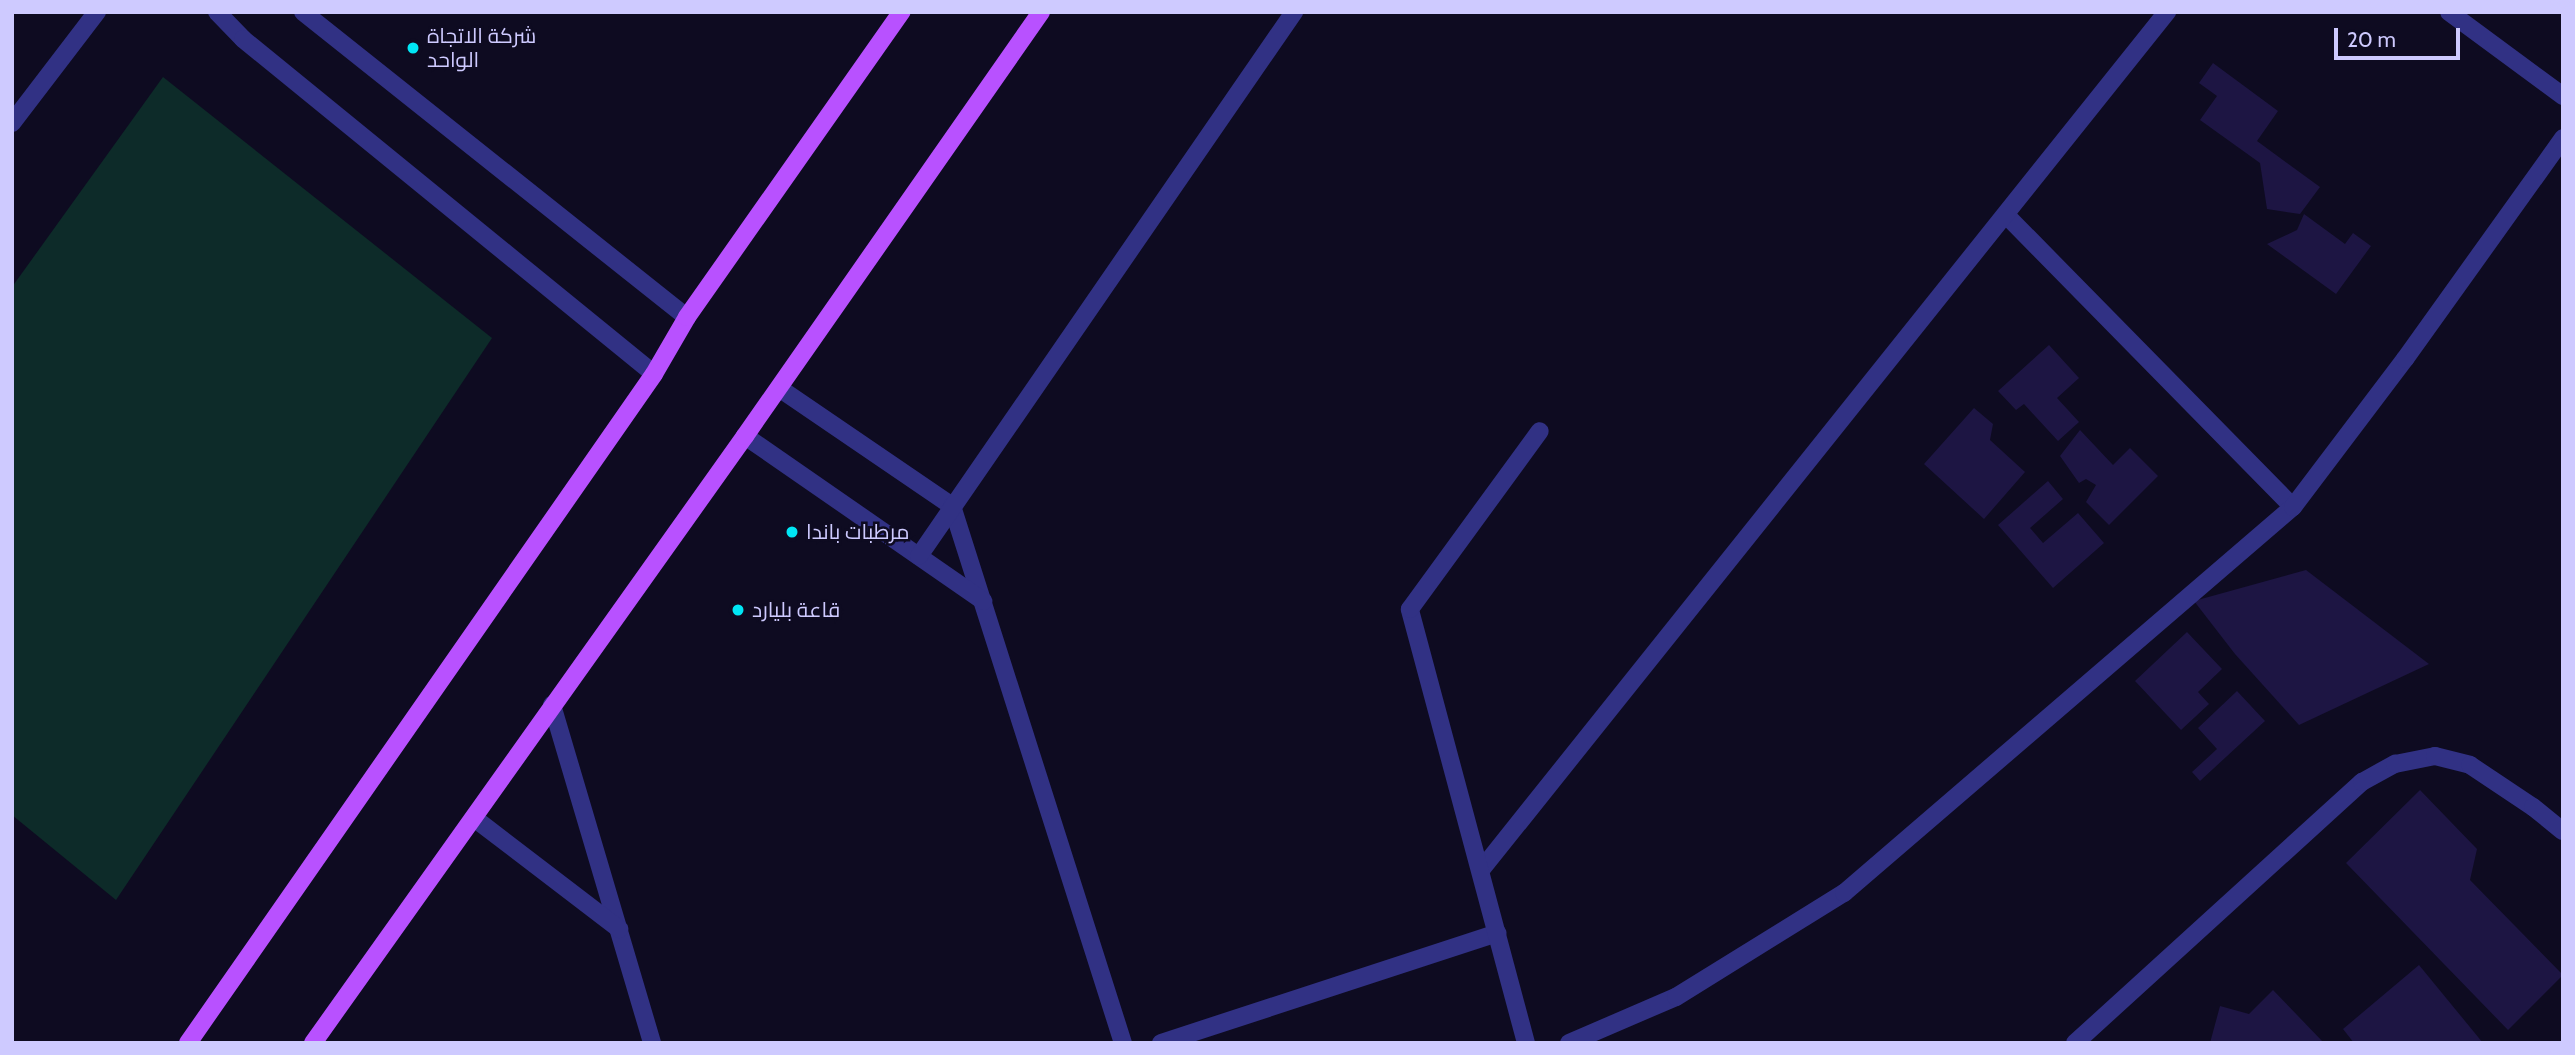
<!DOCTYPE html>
<html>
<head>
<meta charset="utf-8">
<style>
  body { margin:0 }
  #map { position:relative; width:2575px; height:1055px; overflow:hidden; background:#0e0b21; font-family:Cabin,Cairo,sans-serif }
  div>[style] { position:absolute }
  .green>* { inset:0; background:#0d2b29 }
  .building>* { inset:0; background:#1d1543 }
  .minor>* { height:18px; margin:-9px; padding:0 9px; transform-origin:9px; border-radius:9px; background:#313184 }
  .primary>* { height:18px; margin:-9px; padding:0 9px; transform-origin:9px; border-radius:9px; background:#b851ff }
  .dots>* { width:19px; height:19px; translate:-50% -50%; box-sizing:border-box; border:4px solid #0e0b21; border-radius:50% }
  span { translate:-50% -50%; white-space:nowrap; text-align:center; line-height:1.15; -webkit-text-stroke:5px #0e0b21; paint-order:stroke }
  .poi-label { font-size:21px; color:#cecaff }
  .left { translate:0 -50%; text-align:left }
  .frame { position:absolute; inset:0; border:14px solid #cecaff; pointer-events:none }
  .scale { position:absolute; left:2334px; top:28px; width:126px; height:32px; box-sizing:border-box; border:4px solid #cecaff; border-top:0; padding-left:9px; font-size:21px; line-height:24px; white-space:nowrap; color:#cecaff; -webkit-text-stroke:5px #0e0b21; paint-order:stroke }
</style>
</head>
<body>
<div id="map">
  <div class="green">
    <div style="clip-path:polygon(163px 77px,492px 338px,116px 900px,12px 815px,12px 287px)"></div>
  </div>
  <div class="building">
    <div style="clip-path:polygon(2213px 63px,2278px 111px,2257px 141px,2320px 187px,2300px 214px,2267px 209px,2260px 163px,2200px 120px,2217px 96px,2199px 83px)"></div>
    <div style="clip-path:polygon(2304px 214px,2345px 244px,2353px 233px,2371px 246px,2336px 294px,2267px 244px,2297px 230px)"></div>
    <div style="clip-path:polygon(2049px 345px,2079px 378px,2057px 398px,2079px 422px,2058px 441px,2024px 404px,2016px 410px,1998px 391px)"></div>
    <div style="clip-path:polygon(1974px 408px,1993px 424px,1990px 440px,2025px 472px,1984px 519px,1924px 464px)"></div>
    <div style="clip-path:polygon(2080px 430px,2113px 465px,2130px 448px,2158px 476px,2109px 525px,2086px 502px,2096px 485px,2086px 479px,2079px 483px,2060px 456px)"></div>
    <div style="clip-path:polygon(2048px 481px,2063px 499px,2030px 528px,2043px 543px,2078px 513px,2104px 543px,2053px 588px,1998px 525px)"></div>
    <div style="clip-path:polygon(2306px 570px,2429px 664px,2299px 725px,2235px 654px,2194px 601px)"></div>
    <div style="clip-path:polygon(2187px 632px,2222px 669px,2198px 692px,2209px 704px,2181px 730px,2135px 681px)"></div>
    <div style="clip-path:polygon(2237px 691px,2265px 721px,2200px 781px,2192px 772px,2217px 749px,2198px 728px)"></div>
    <div style="clip-path:polygon(2420px 790px,2477px 849px,2470px 880px,2563px 975px,2508px 1030px,2346px 863px)"></div>
    <div style="clip-path:polygon(2419px 965px,2483px 1043px,2354px 1043px,2343px 1029px)"></div>
    <div style="clip-path:polygon(2273px 990px,2324px 1043px,2210px 1043px,2220px 1006px,2249px 1014px)"></div>
  </div>
  <div class="minor">
    <div style="left:217px;top:12px;width:37px;rotate:46deg"></div>
    <div style="left:243px;top:39px;width:530px;rotate:39.18deg"></div>
    <div style="left:303px;top:12px;width:490px;rotate:38.5deg"></div>
    <div style="left:2449px;top:12px;width:142px;rotate:36.4deg"></div>
    <div style="left:12px;top:123px;width:140px;rotate:-52.6deg"></div>
    <div style="left:2006px;top:215px;width:409px;rotate:45.5deg"></div>
    <div style="left:779px;top:388px;width:209px;rotate:34.3deg"></div>
    <div style="left:952px;top:506px;width:564px;rotate:72.34deg"></div>
    <div style="left:745px;top:436px;width:290px;rotate:34.7deg"></div>
    <div style="left:919px;top:556px;width:661px;rotate:-55.42deg"></div>
    <div style="left:552px;top:705px;width:352px;rotate:73.5deg"></div>
    <div style="left:474px;top:818px;width:183px;rotate:37.4deg"></div>
    <div style="left:1481px;top:870px;width:1099px;rotate:-51.36deg"></div>
    <div style="left:1161px;top:1043px;width:354px;rotate:-18.1deg"></div>
    <div style="left:1526px;top:1043px;width:449px;rotate:-105deg"></div>
    <div style="left:1410px;top:609px;width:220px;rotate:-53.9deg"></div>
    <div style="left:1569px;top:1043px;width:116px;rotate:-23.3deg"></div>
    <div style="left:1676px;top:997px;width:198px;rotate:-31.8deg"></div>
    <div style="left:1844px;top:893px;width:592px;rotate:-40.69deg"></div>
    <div style="left:2293px;top:507px;width:186px;rotate:-52.9deg"></div>
    <div style="left:2405px;top:359px;width:272px;rotate:-54.4deg"></div>
    <div style="left:2075px;top:1043px;width:388px;rotate:-42.3deg"></div>
    <div style="left:2362px;top:782px;width:38px;rotate:-29deg"></div>
    <div style="left:2395px;top:764px;width:41px;rotate:-11.3deg"></div>
    <div style="left:2435px;top:756px;width:36px;rotate:14deg"></div>
    <div style="left:2470px;top:765px;width:76px;rotate:33.7deg"></div>
    <div style="left:2533px;top:807px;width:38px;rotate:39deg"></div>
  </div>
  <div class="primary">
    <div style="left:188px;top:1043px;width:815px;rotate:-55.14deg"></div>
    <div style="left:654px;top:374px;width:66px;rotate:-59.9deg"></div>
    <div style="left:687px;top:317px;width:373px;rotate:-54.9deg"></div>
    <div style="left:313px;top:1043px;width:745px;rotate:-54.56deg"></div>
    <div style="left:745px;top:436px;width:517px;rotate:-55.08deg"></div>
  </div>
  <div class="dots">
    <div style="left:413px;top:48px;background:#00e6f5"></div>
    <div style="left:792px;top:532px;background:#00e6f5"></div>
    <div style="left:738px;top:610px;background:#00e6f5"></div>
  </div>
  <div class="poi-label">
    <span class="left" style="left:427px;top:48px">شركة الاتجاة<br>الواحد</span>
    <span class="left" style="left:806px;top:532px">مرطبات باندا</span>
    <span class="left" style="left:752px;top:610px">قاعة بليارد</span>
  </div>
  <div class="frame"></div>
  <div class="scale">20 m</div>
</div>
</body>
</html>
